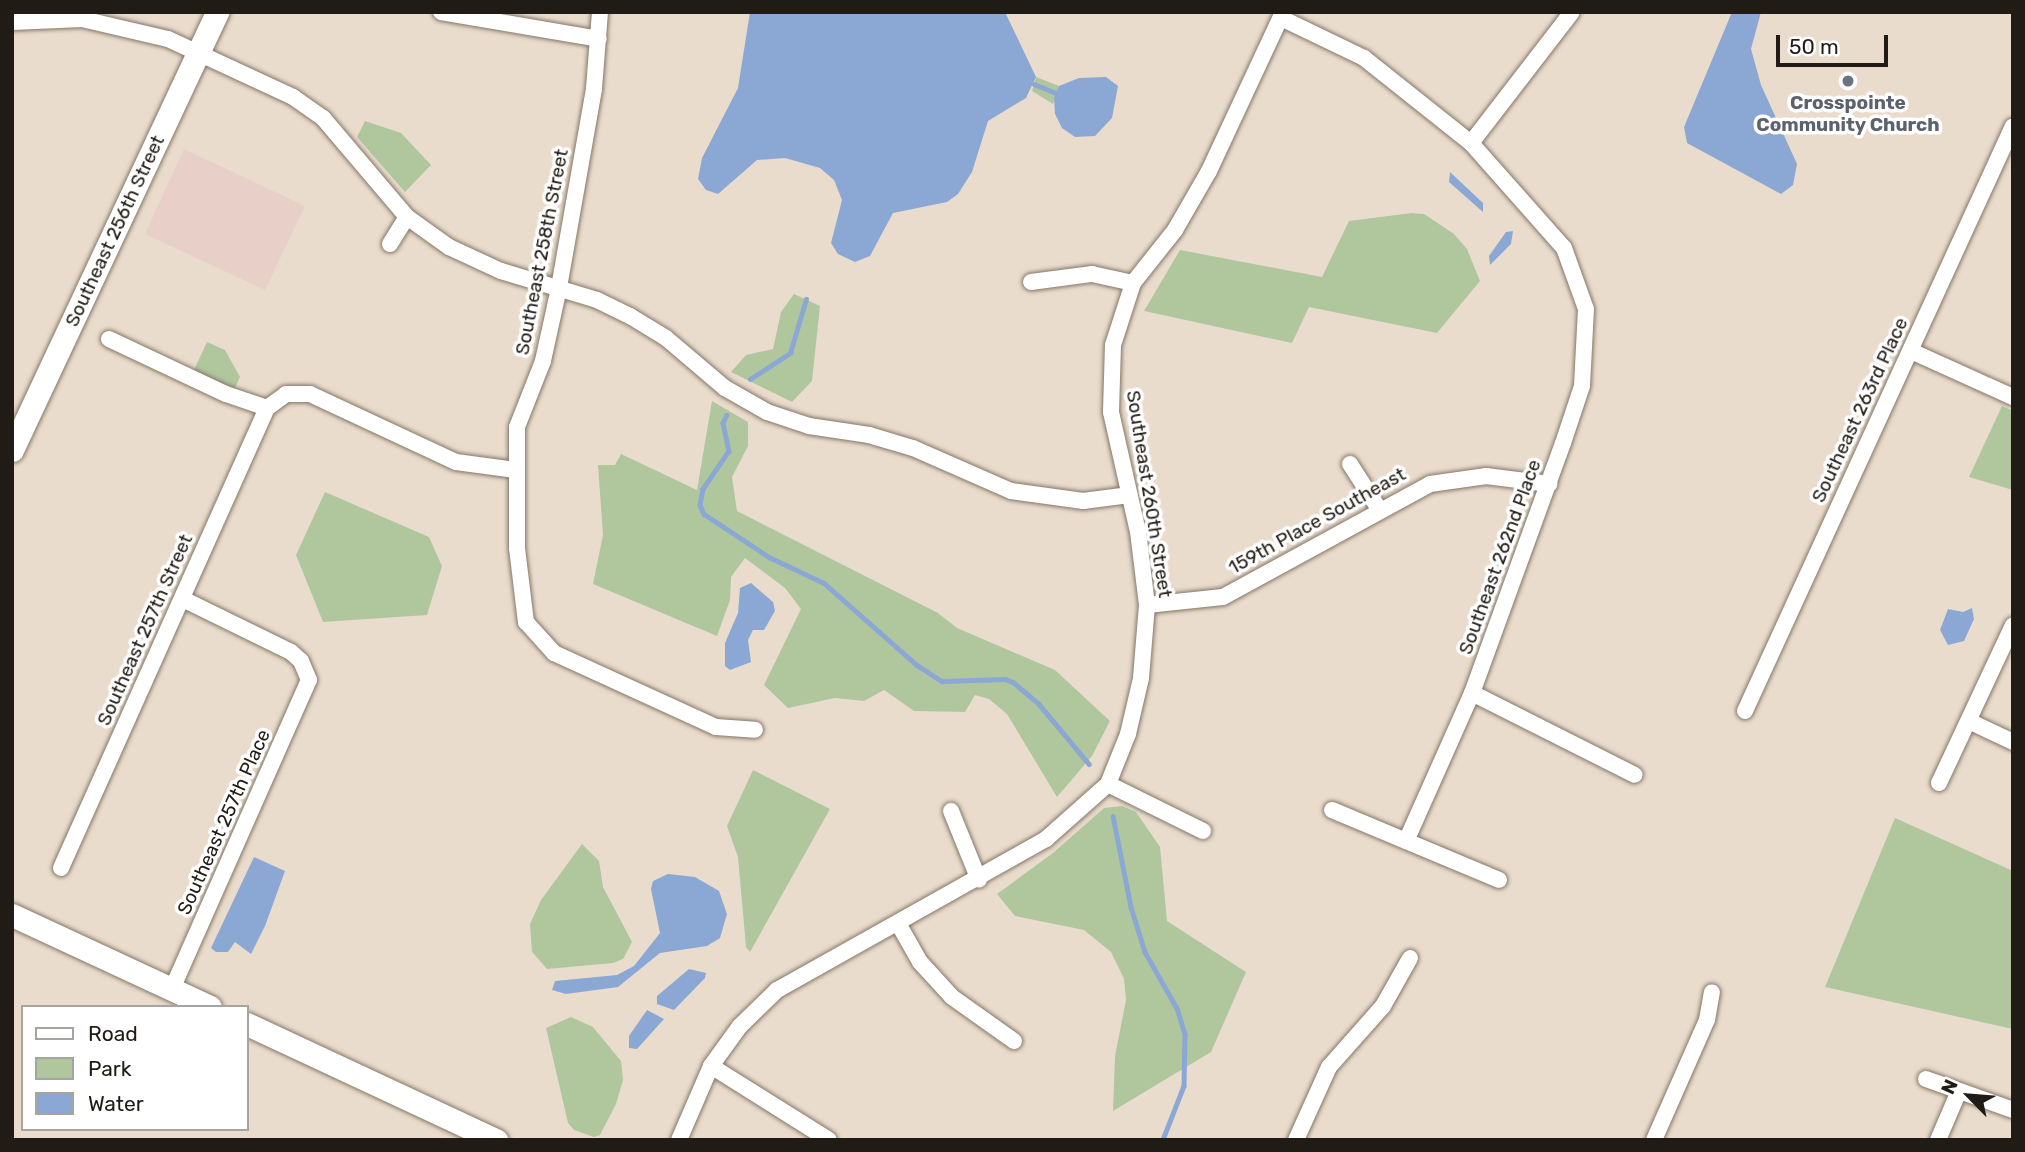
<!DOCTYPE html>
<html>
<head>
<meta charset="utf-8">
<style>
  body { margin:0 }
  #map { position:relative; width:2025px; height:1152px; overflow:hidden; background:#eadccc; font-family:Rubik,sans-serif }
  div>[style] { position:absolute }
  .commercial>* { inset:0; background:#e8cfc8 }
  .green>* { inset:0; background:#b0c79e }
  .water>* { inset:0; background:#8ba8d4 }
  .stream>* { height:4.5px; margin:-2.25px; padding:0 2.25px; transform-origin:2.25px; border-radius:2.25px; background:#8ba8d4 }
  .roads { filter:drop-shadow(0 0 2px #837768) drop-shadow(0 0 2px #837768) }
  .street>* { height:16px; margin:-8px; padding:0 8px; transform-origin:8px; border-radius:8px; background:#fff }
  .secondary>* { height:23px; margin:-11.5px; padding:0 11.5px; transform-origin:11.5px; border-radius:11.5px; background:#fff }
  .dots>* { width:19px; height:19px; translate:-50% -50%; box-sizing:border-box; border:4px solid #fff; border-radius:50% }
  span { translate:-50% -50%; white-space:nowrap; text-align:center; line-height:1.15; -webkit-text-stroke:7px #fff; paint-order:stroke }
  .worship-label { font-size:19px; color:#5b616d; font-weight:700 }
  .street-label { font-size:19px; color:#201b15 }
  .frame { position:absolute; inset:0; border:14px solid #201b15; pointer-events:none }
  .legend { position:absolute; left:21px; top:1005px; width:228px; height:126px; box-sizing:border-box; background:#fff; border:2px solid #a6a4a1; margin:0; padding:9px 12px; list-style:none; font-size:21px; color:#201b15 }
  .legend li { display:flex; align-items:center; gap:14px; height:35px }
  .legend b { width:35px; border:2px solid #a6a4a1 }
  .north { position:absolute; left:1934px; top:1061px; width:70px; height:70px; -webkit-text-stroke:5px #fff; paint-order:stroke; rotate:295deg; font-size:19px; font-weight:700; line-height:28px; text-align:center; color:#201b15 }
  .north::after { content:''; display:block; margin:auto; width:24px; height:32px; background:#201b15; clip-path:polygon(50% 0,100% 100%,50% 72%,0 100%) }
  .scale { position:absolute; left:1776px; top:35px; width:112px; height:32px; box-sizing:border-box; border:4px solid #201b15; border-top:0; padding-left:9px; font-size:21px; line-height:24px; white-space:nowrap; color:#201b15; -webkit-text-stroke:5px #fff; paint-order:stroke }
</style>
</head>
<body>
<div id="map">
  <div class="commercial">
    <div style="clip-path:polygon(184px 149px,305px 206px,265px 290px,145px 234px)"></div>
  </div>
  <div class="green">
    <div style="clip-path:polygon(1036px 77px,1059px 86px,1053px 104px,1032px 91px)"></div>
    <div style="clip-path:polygon(365px 121px,401px 133px,431px 165px,405px 192px,357px 137px)"></div>
    <div style="clip-path:polygon(1412px 213px,1424px 214px,1454px 234px,1467px 249px,1480px 281px,1437px 333px,1309px 307px,1292px 343px,1144px 311px,1180px 250px,1322px 277px,1349px 221px)"></div>
    <div style="clip-path:polygon(794px 294px,820px 306px,812px 381px,792px 402px,731px 372px,746px 355px,773px 349px,781px 312px)"></div>
    <div style="clip-path:polygon(207px 342px,225px 350px,240px 377px,234px 390px,193px 372px)"></div>
    <div style="clip-path:polygon(712px 401px,748px 422px,748px 446px,732px 477px,737px 511px,938px 613px,957px 628px,1055px 670px,1110px 721px,1092px 756px,1057px 797px,1007px 714px,989px 699px,975px 695px,965px 712px,914px 711px,884px 690px,864px 701px,835px 698px,788px 708px,764px 685px,801px 609px,785px 588px,745px 558px,731px 577px,730px 600px,717px 636px,593px 584px,603px 535px,598px 465px,615px 465px,621px 454px,697px 490px)"></div>
    <div style="clip-path:polygon(2002px 406px,2013px 411px,2013px 490px,1969px 477px)"></div>
    <div style="clip-path:polygon(325px 492px,429px 537px,442px 566px,427px 615px,323px 622px,296px 555px)"></div>
    <div style="clip-path:polygon(753px 770px,830px 809px,750px 952px,746px 947px,738px 857px,727px 826px)"></div>
    <div style="clip-path:polygon(1122px 806px,1136px 812px,1160px 847px,1167px 921px,1246px 972px,1211px 1052px,1113px 1111px,1115px 1056px,1126px 1000px,1124px 979px,1111px 952px,1084px 930px,1015px 916px,997px 894px,1053px 853px,1104px 808px)"></div>
    <div style="clip-path:polygon(1895px 818px,2013px 871px,2013px 1029px,1825px 987px)"></div>
    <div style="clip-path:polygon(582px 844px,599px 861px,603px 887px,632px 942px,623px 959px,613px 963px,547px 969px,532px 952px,530px 924px,541px 900px)"></div>
    <div style="clip-path:polygon(571px 1017px,593px 1027px,621px 1061px,623px 1080px,616px 1104px,600px 1135px,594px 1137px,574px 1130px,568px 1123px,546px 1028px)"></div>
  </div>
  <div class="water">
    <div style="clip-path:polygon(750px 12px,1005px 12px,1036px 77px,1026px 98px,988px 121px,972px 172px,958px 194px,947px 202px,893px 213px,870px 256px,855px 262px,838px 254px,831px 243px,842px 200px,834px 180px,820px 168px,785px 158px,757px 160px,718px 194px,706px 190px,698px 179px,702px 158px,738px 88px)"></div>
    <div style="clip-path:polygon(1732px 12px,1761px 12px,1751px 49px,1761px 85px,1797px 164px,1793px 185px,1781px 194px,1687px 143px,1684px 127px)"></div>
    <div style="clip-path:polygon(1106px 77px,1118px 86px,1112px 118px,1095px 136px,1075px 137px,1062px 128px,1055px 114px,1054px 98px,1059px 86px,1079px 78px)"></div>
    <div style="clip-path:polygon(1450px 172px,1483px 203px,1483px 212px,1449px 182px)"></div>
    <div style="clip-path:polygon(1513px 231px,1511px 244px,1490px 265px,1489px 256px,1506px 232px)"></div>
    <div style="clip-path:polygon(751px 583px,773px 602px,775px 611px,764px 630px,753px 630px,748px 640px,751px 662px,730px 670px,725px 666px,725px 643px,738px 613px,740px 588px)"></div>
    <div style="clip-path:polygon(1972px 608px,1974px 619px,1964px 641px,1948px 645px,1940px 630px,1948px 609px,1963px 612px)"></div>
    <div style="clip-path:polygon(254px 857px,285px 871px,265px 926px,251px 954px,235px 942px,228px 952px,216px 952px,211px 948px)"></div>
    <div style="clip-path:polygon(668px 874px,695px 877px,719px 891px,727px 914px,720px 938px,707px 946px,660px 953px,618px 987px,566px 994px,552px 990px,555px 981px,617px 975px,634px 966px,660px 933px,651px 889px,653px 881px)"></div>
    <div style="clip-path:polygon(689px 969px,706px 973px,705px 978px,674px 1010px,657px 1004px,657px 996px)"></div>
    <div style="clip-path:polygon(647px 1010px,664px 1019px,637px 1049px,629px 1048px,629px 1036px)"></div>
  </div>
  <div class="stream">
    <div style="left:1034px;top:84px;width:24px;rotate:22deg"></div>
    <div style="left:750px;top:379px;width:48px;rotate:-33deg"></div>
    <div style="left:790px;top:353px;width:56px;rotate:-73.5deg"></div>
    <div style="left:727px;top:415px;width:9px;rotate:117deg"></div>
    <div style="left:723px;top:423px;width:29px;rotate:78deg"></div>
    <div style="left:729px;top:451px;width:46px;rotate:124.4deg"></div>
    <div style="left:703px;top:489px;width:16px;rotate:101deg"></div>
    <div style="left:700px;top:505px;width:10px;rotate:66deg"></div>
    <div style="left:704px;top:514px;width:78px;rotate:33.5deg"></div>
    <div style="left:769px;top:557px;width:61px;rotate:25.3deg"></div>
    <div style="left:824px;top:583px;width:124px;rotate:41.4deg"></div>
    <div style="left:917px;top:665px;width:30px;rotate:33deg"></div>
    <div style="left:942px;top:681px;width:63px;rotate:-1.8deg"></div>
    <div style="left:1005px;top:679px;width:9px;rotate:21deg"></div>
    <div style="left:1013px;top:682px;width:34px;rotate:40deg"></div>
    <div style="left:1039px;top:704px;width:78px;rotate:50.2deg"></div>
    <div style="left:1113px;top:816px;width:93px;rotate:78.8deg"></div>
    <div style="left:1131px;top:907px;width:47px;rotate:72.7deg"></div>
    <div style="left:1145px;top:952px;width:64px;rotate:60.3deg"></div>
    <div style="left:1177px;top:1008px;width:27px;rotate:73deg"></div>
    <div style="left:1185px;top:1034px;width:52px;rotate:91.1deg"></div>
    <div style="left:1184px;top:1086px;width:58px;rotate:111.3deg"></div>
  </div>
  <div class="roads">
    <div class="street">
      <div style="left:441px;top:12px;width:160px;rotate:9.7deg"></div>
      <div style="left:600px;top:12px;width:77px;rotate:94.5deg"></div>
      <div style="left:594px;top:89px;width:202px;rotate:100deg"></div>
      <div style="left:559px;top:288px;width:75px;rotate:102.4deg"></div>
      <div style="left:543px;top:361px;width:71px;rotate:111.5deg"></div>
      <div style="left:517px;top:427px;width:121px;rotate:90deg"></div>
      <div style="left:517px;top:548px;width:75px;rotate:83.1deg"></div>
      <div style="left:526px;top:622px;width:42px;rotate:47.9deg"></div>
      <div style="left:554px;top:653px;width:178px;rotate:24.6deg"></div>
      <div style="left:716px;top:727px;width:39px;rotate:4deg"></div>
      <div style="left:1281px;top:18px;width:92px;rotate:25.7deg"></div>
      <div style="left:1364px;top:58px;width:137px;rotate:38.5deg"></div>
      <div style="left:1471px;top:143px;width:140px;rotate:48.5deg"></div>
      <div style="left:1564px;top:248px;width:65px;rotate:70.2deg"></div>
      <div style="left:1586px;top:309px;width:77px;rotate:93deg"></div>
      <div style="left:1582px;top:386px;width:60px;rotate:108.4deg"></div>
      <div style="left:1563px;top:443px;width:266px;rotate:110deg"></div>
      <div style="left:1472px;top:693px;width:162px;rotate:114deg"></div>
      <div style="left:12px;top:22px;width:70px;rotate:-2.5deg"></div>
      <div style="left:82px;top:19px;width:88px;rotate:13.1deg"></div>
      <div style="left:168px;top:39px;width:138px;rotate:24.9deg"></div>
      <div style="left:293px;top:97px;width:37px;rotate:35deg"></div>
      <div style="left:323px;top:118px;width:130px;rotate:49.7deg"></div>
      <div style="left:407px;top:217px;width:52px;rotate:35.5deg"></div>
      <div style="left:449px;top:247px;width:57px;rotate:24.8deg"></div>
      <div style="left:501px;top:271px;width:100px;rotate:16.8deg"></div>
      <div style="left:597px;top:300px;width:37px;rotate:26deg"></div>
      <div style="left:630px;top:316px;width:42px;rotate:31.4deg"></div>
      <div style="left:666px;top:338px;width:77px;rotate:40.3deg"></div>
      <div style="left:725px;top:388px;width:48px;rotate:29.7deg"></div>
      <div style="left:767px;top:412px;width:44px;rotate:18.4deg"></div>
      <div style="left:809px;top:426px;width:61px;rotate:8.5deg"></div>
      <div style="left:869px;top:435px;width:46px;rotate:16.5deg"></div>
      <div style="left:913px;top:448px;width:107px;rotate:23.7deg"></div>
      <div style="left:1011px;top:491px;width:73px;rotate:7.9deg"></div>
      <div style="left:1083px;top:501px;width:47px;rotate:-7.3deg"></div>
      <div style="left:1471px;top:143px;width:165px;rotate:-52.4deg"></div>
      <div style="left:390px;top:244px;width:32px;rotate:-58deg"></div>
      <div style="left:1031px;top:282px;width:62px;rotate:-7.5deg"></div>
      <div style="left:1092px;top:274px;width:42px;rotate:12.4deg"></div>
      <div style="left:109px;top:339px;width:129px;rotate:25.2deg"></div>
      <div style="left:226px;top:394px;width:43px;rotate:18.9deg"></div>
      <div style="left:1911px;top:351px;width:112px;rotate:24.3deg"></div>
      <div style="left:1350px;top:464px;width:54px;rotate:57.2deg"></div>
      <div style="left:1147px;top:605px;width:76px;rotate:-6deg"></div>
      <div style="left:1223px;top:597px;width:236px;rotate:-28.6deg"></div>
      <div style="left:1430px;top:484px;width:57px;rotate:-8.1deg"></div>
      <div style="left:1486px;top:476px;width:64px;rotate:7.2deg"></div>
      <div style="left:1472px;top:693px;width:182px;rotate:26.7deg"></div>
      <div style="left:1745px;top:711px;width:643px;rotate:-65.39deg"></div>
      <div style="left:1969px;top:721px;width:49px;rotate:25.5deg"></div>
      <div style="left:1939px;top:783px;width:174px;rotate:-64.9deg"></div>
      <div style="left:1108px;top:784px;width:106px;rotate:26.3deg"></div>
      <div style="left:1332px;top:810px;width:181px;rotate:22.7deg"></div>
      <div style="left:951px;top:811px;width:74px;rotate:67.9deg"></div>
      <div style="left:61px;top:868px;width:504px;rotate:-65.88deg"></div>
      <div style="left:267px;top:408px;width:24px;rotate:-36deg"></div>
      <div style="left:286px;top:394px;width:24px"></div>
      <div style="left:310px;top:394px;width:161px;rotate:25deg"></div>
      <div style="left:456px;top:462px;width:60px;rotate:7.7deg"></div>
      <div style="left:899px;top:925px;width:43px;rotate:60.4deg"></div>
      <div style="left:920px;top:962px;width:47px;rotate:47.6deg"></div>
      <div style="left:952px;top:997px;width:76px;rotate:35.4deg"></div>
      <div style="left:172px;top:989px;width:338px;rotate:-66.1deg"></div>
      <div style="left:309px;top:680px;width:21px;rotate:-113deg"></div>
      <div style="left:301px;top:661px;width:13px;rotate:-138deg"></div>
      <div style="left:291px;top:652px;width:120px;rotate:-153.9deg"></div>
      <div style="left:711px;top:1066px;width:139px;rotate:32.1deg"></div>
      <div style="left:1926px;top:1079px;width:92px;rotate:19.6deg"></div>
      <div style="left:679px;top:1140px;width:81px;rotate:-66.6deg"></div>
      <div style="left:711px;top:1066px;width:49px;rotate:-54.1deg"></div>
      <div style="left:740px;top:1026px;width:52px;rotate:-44.2deg"></div>
      <div style="left:777px;top:990px;width:308px;rotate:-29.3deg"></div>
      <div style="left:1046px;top:839px;width:83px;rotate:-41.6deg"></div>
      <div style="left:1108px;top:784px;width:54px;rotate:-68.2deg"></div>
      <div style="left:1128px;top:734px;width:57px;rotate:-76.9deg"></div>
      <div style="left:1141px;top:678px;width:73px;rotate:-85.3deg"></div>
      <div style="left:1147px;top:605px;width:74px;rotate:-97deg"></div>
      <div style="left:1138px;top:532px;width:123px;rotate:-102.7deg"></div>
      <div style="left:1111px;top:412px;width:67px;rotate:-88.3deg"></div>
      <div style="left:1113px;top:345px;width:65px;rotate:-72.1deg"></div>
      <div style="left:1133px;top:283px;width:68px;rotate:-51.6deg"></div>
      <div style="left:1175px;top:230px;width:68px;rotate:-60deg"></div>
      <div style="left:1209px;top:171px;width:175px;rotate:-65deg"></div>
      <div style="left:1296px;top:1140px;width:80px;rotate:-65.7deg"></div>
      <div style="left:1329px;top:1067px;width:81px;rotate:-48.5deg"></div>
      <div style="left:1383px;top:1006px;width:55px;rotate:-60.6deg"></div>
      <div style="left:1654px;top:1140px;width:131px;rotate:-66.2deg"></div>
      <div style="left:1707px;top:1020px;width:28px;rotate:-80deg"></div>
      <div style="left:1938px;top:1140px;width:53px;rotate:-66.8deg"></div>
    </div>
    <div class="secondary">
      <div style="left:12px;top:450px;width:484px;rotate:-64.9deg"></div>
      <div style="left:12px;top:915px;width:218px;rotate:24.9deg"></div>
      <div style="left:247px;top:1024px;width:275px;rotate:25deg"></div>
    </div>
  </div>
  <div class="dots">
    <div style="left:1848px;top:81px;background:#6b7280"></div>
  </div>
  <div class="worship-label">
    <span style="left:1848px;top:114px">Crosspointe<br>Community Church</span>
  </div>
  <div class="street-label">
    <span style="left:115px;top:231px;rotate:-65deg">Southeast 256th Street</span>
    <span style="left:542px;top:252px;rotate:-79deg">Southeast 258th Street</span>
    <span style="left:1860px;top:410px;rotate:-65deg">Southeast 263rd Place</span>
    <span style="left:1149px;top:494px;rotate:81deg">Southeast 260th Street</span>
    <span style="left:1317px;top:521px;rotate:-29deg">159th Place Southeast</span>
    <span style="left:1500px;top:557px;rotate:-70deg">Southeast 262nd Place</span>
    <span style="left:145px;top:630px;rotate:-66deg">Southeast 257th Street</span>
    <span style="left:224px;top:822px;rotate:-66deg">Southeast 257th Place</span>
  </div>
  <div class="frame"></div>
  <ul class="legend">
  <li><b style="height:9px;background:#fff"></b>Road</li>
  <li><b style="height:19px;background:#b0c79e"></b>Park</li>
  <li><b style="height:19px;background:#8ba8d4"></b>Water</li>
  </ul>
  <div class="north">N</div>
  <div class="scale">50 m</div>
</div>
</body>
</html>
